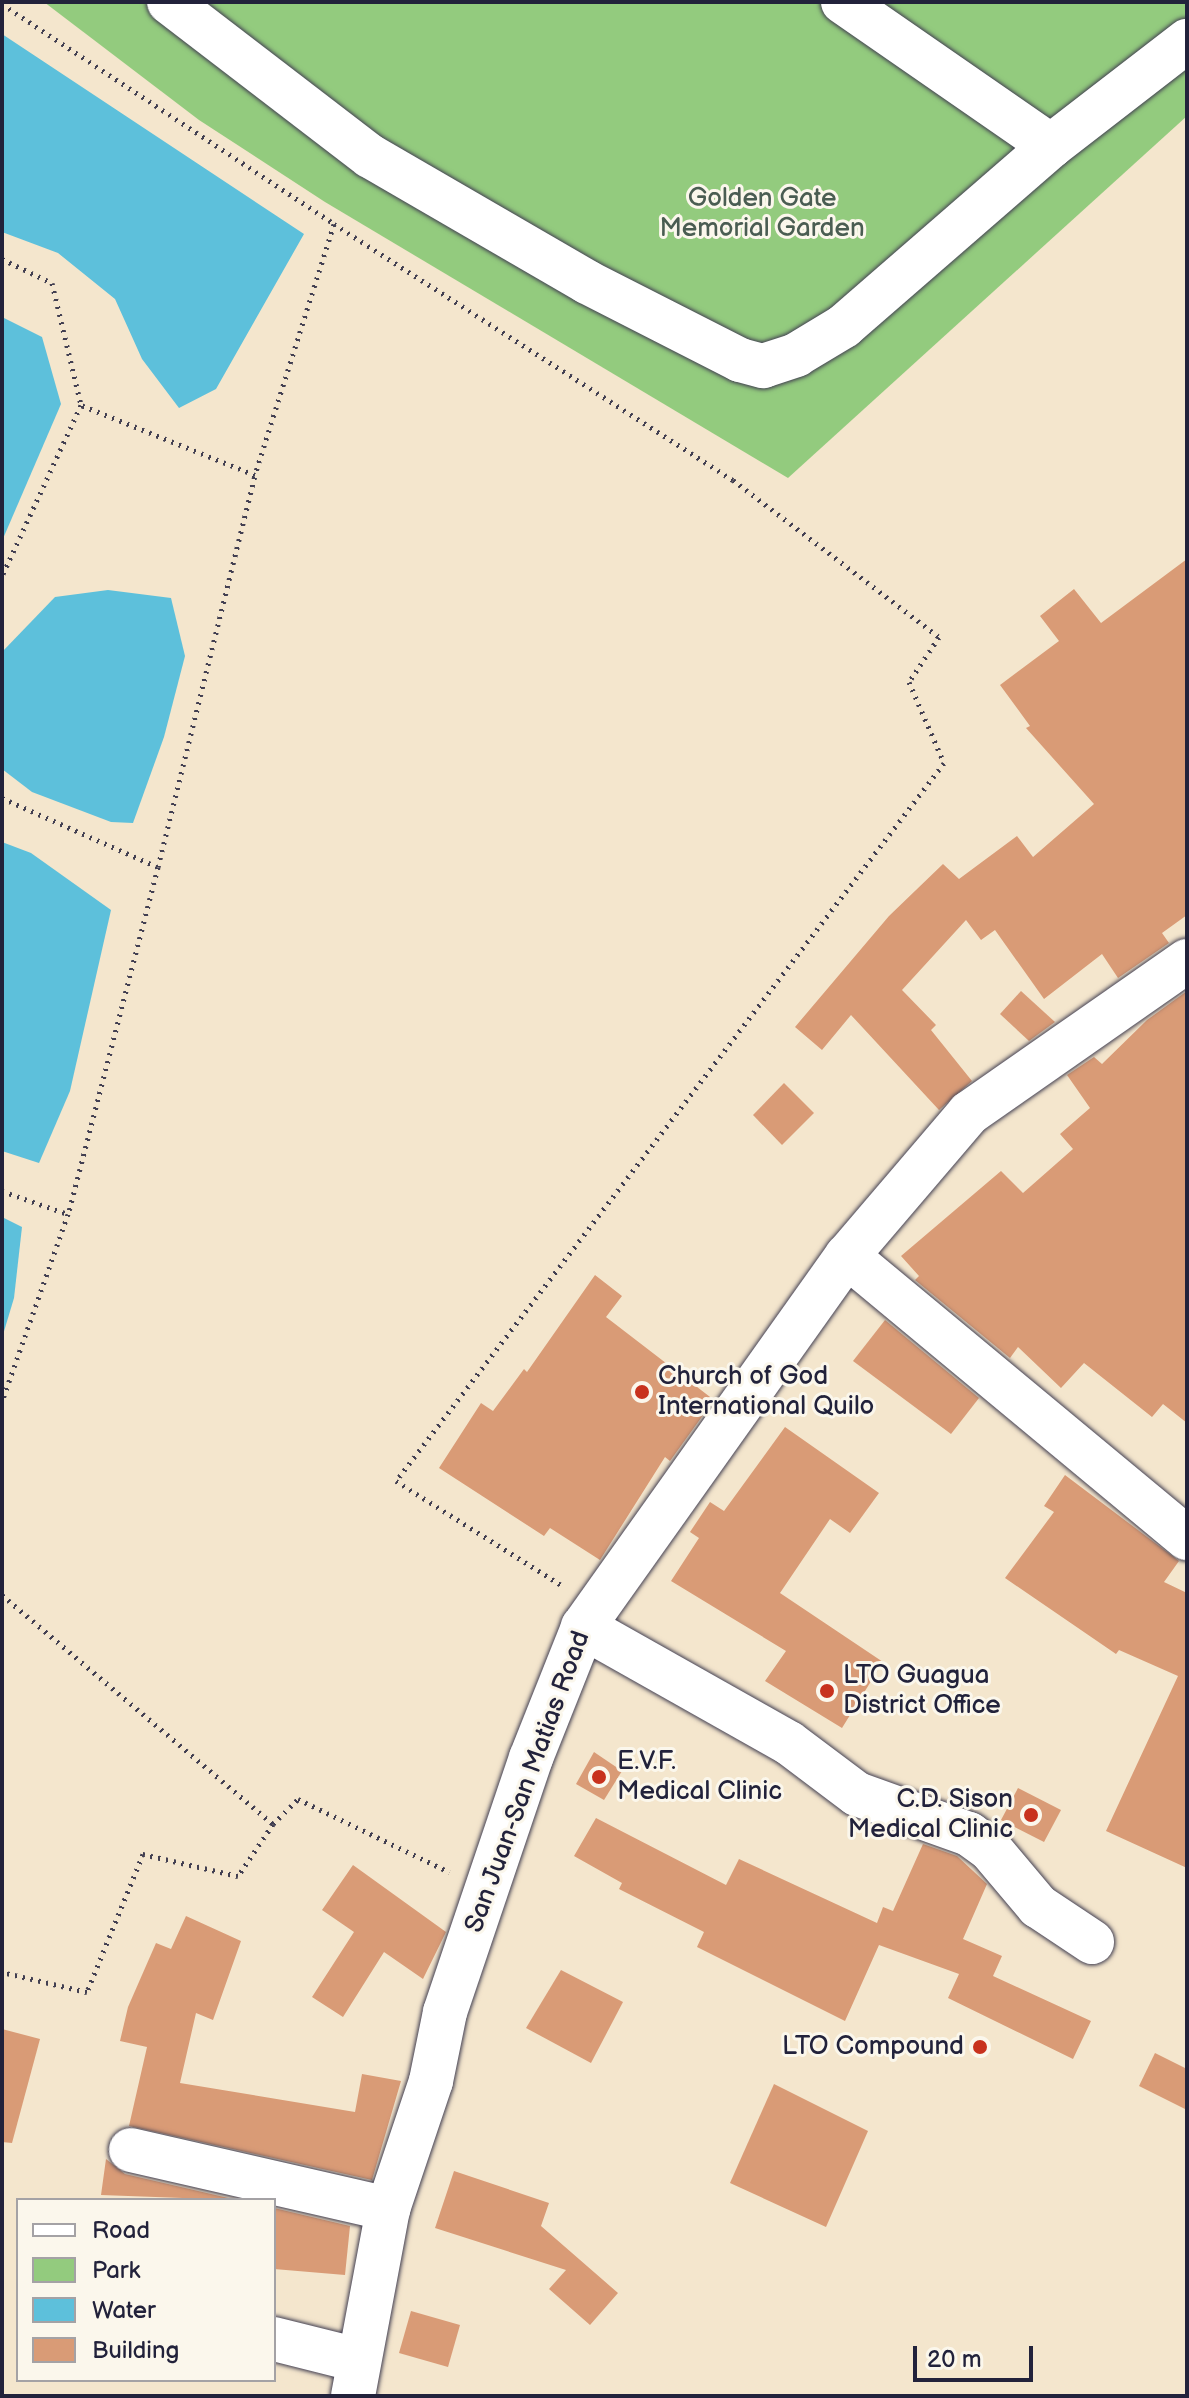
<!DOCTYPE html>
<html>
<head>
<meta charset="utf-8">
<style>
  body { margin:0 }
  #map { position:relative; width:1189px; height:2398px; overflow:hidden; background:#f4e6cd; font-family:"Balsamiq Sans",sans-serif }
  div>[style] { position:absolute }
  .green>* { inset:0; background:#93cb7e }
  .water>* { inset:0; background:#5dc0db }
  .building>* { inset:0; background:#d99b76 }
  .path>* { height:5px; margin-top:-2.5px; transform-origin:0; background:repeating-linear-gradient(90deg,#423f51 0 2px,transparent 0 8px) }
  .roads { filter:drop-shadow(0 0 2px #423f51) drop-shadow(0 0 2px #423f51) }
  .minor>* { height:44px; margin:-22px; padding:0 22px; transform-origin:22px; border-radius:22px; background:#fff }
  .dots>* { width:22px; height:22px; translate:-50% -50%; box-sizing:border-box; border:4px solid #fbf7ec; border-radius:50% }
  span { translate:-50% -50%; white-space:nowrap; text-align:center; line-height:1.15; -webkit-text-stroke:6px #fbf7ec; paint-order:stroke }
  .park-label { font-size:26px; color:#4a5d52 }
  .poi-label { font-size:26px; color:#22223b }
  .left { translate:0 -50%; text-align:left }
  .right { translate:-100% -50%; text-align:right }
  .street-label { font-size:26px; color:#22223b }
  .frame { position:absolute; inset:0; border:4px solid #22223b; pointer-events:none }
  .legend { position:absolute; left:16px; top:2198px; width:260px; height:184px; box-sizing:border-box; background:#fbf7ec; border:2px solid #a4a2a5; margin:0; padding:10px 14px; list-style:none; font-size:24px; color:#22223b }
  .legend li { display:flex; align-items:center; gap:16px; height:40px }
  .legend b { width:40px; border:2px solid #a4a2a5 }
  .scale { position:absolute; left:913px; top:2346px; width:120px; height:36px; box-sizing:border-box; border:4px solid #22223b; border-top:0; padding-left:10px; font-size:24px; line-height:28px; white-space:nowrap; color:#22223b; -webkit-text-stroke:6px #fbf7ec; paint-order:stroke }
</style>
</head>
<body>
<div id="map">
  <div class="green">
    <div style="clip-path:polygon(44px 2px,1187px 2px,1187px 116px,788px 478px,325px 202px,199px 120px)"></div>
  </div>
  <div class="water">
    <div style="clip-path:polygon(2px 34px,304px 234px,216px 389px,179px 408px,142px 359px,115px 299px,58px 253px,2px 232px)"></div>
    <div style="clip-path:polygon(2px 317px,42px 337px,61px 404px,2px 541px)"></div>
    <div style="clip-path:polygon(108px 590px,171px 598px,185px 656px,164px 737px,133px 823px,111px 822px,32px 792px,2px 769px,2px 652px,55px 597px)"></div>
    <div style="clip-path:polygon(2px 842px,31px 853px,111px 910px,70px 1091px,39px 1163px,2px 1151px)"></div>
    <div style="clip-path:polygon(2px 1217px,22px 1227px,14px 1298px,2px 1338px)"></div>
  </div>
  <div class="building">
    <div style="clip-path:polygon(1187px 559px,1187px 915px,1162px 933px,1169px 943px,1118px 978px,1102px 954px,1044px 999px,995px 930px,981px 940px,966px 920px,902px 990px,936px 1025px,931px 1030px,972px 1081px,939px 1110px,851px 1015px,822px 1050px,795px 1027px,889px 916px,943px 864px,959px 879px,1017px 836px,1033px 857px,1094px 804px,1026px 728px,1030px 726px,1000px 685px,1059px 641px,1040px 616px,1074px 589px,1101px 623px)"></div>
    <div style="clip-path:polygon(1021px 991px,1055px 1022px,1029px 1041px,1000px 1014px)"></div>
    <div style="clip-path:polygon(1187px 991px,1187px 1423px,1163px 1404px,1152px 1417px,1084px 1363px,1061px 1388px,1018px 1347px,1010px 1358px,915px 1280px,919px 1276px,901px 1256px,1001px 1171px,1023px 1193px,1073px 1149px,1060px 1134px,1090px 1108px,1067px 1075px,1094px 1057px,1102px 1064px,1147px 1020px)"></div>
    <div style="clip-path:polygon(784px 1083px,814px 1113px,782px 1145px,753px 1115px)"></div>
    <div style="clip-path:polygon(595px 1275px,622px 1296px,606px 1317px,714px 1400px,670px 1461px,665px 1457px,600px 1560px,550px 1528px,544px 1536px,439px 1468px,481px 1403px,493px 1411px,524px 1369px,527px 1372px)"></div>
    <div style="clip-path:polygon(885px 1320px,979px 1398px,951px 1434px,853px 1361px)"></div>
    <div style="clip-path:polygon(785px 1427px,879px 1493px,850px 1533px,830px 1519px,780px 1593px,883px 1662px,842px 1728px,765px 1681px,786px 1651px,671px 1581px,699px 1538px,690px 1532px,710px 1502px,724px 1511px)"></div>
    <div style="clip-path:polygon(1065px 1475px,1179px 1561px,1164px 1582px,1187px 1593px,1187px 1868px,1106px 1831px,1178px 1676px,1119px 1650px,1116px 1654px,1005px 1578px,1054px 1512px,1044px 1506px)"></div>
    <div style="clip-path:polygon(594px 1752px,622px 1771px,604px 1800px,576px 1784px)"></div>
    <div style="clip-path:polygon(1018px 1788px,1061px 1810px,1044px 1842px,1001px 1820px)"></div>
    <div style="clip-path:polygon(596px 1818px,726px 1885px,739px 1859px,877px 1923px,883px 1907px,893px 1911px,923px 1844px,957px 1856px,987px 1884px,963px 1939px,1002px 1956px,993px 1976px,1091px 2021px,1073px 2059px,948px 1998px,959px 1974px,879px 1945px,845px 2021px,697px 1947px,704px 1932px,619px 1889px,622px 1883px,574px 1856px)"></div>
    <div style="clip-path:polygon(353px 1865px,446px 1932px,423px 1979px,384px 1952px,343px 2017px,312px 1997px,354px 1932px,322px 1910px)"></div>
    <div style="clip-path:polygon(186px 1916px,241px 1941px,213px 2020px,196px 2013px,180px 2083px,355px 2112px,362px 2074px,401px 2081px,372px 2180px,129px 2126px,147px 2047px,120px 2041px,128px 2007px,156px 1943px,171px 1949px)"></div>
    <div style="clip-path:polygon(561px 1970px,623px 2002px,591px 2063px,526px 2028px)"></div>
    <div style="clip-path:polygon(2px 2029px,40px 2039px,12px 2143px,2px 2142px)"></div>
    <div style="clip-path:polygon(1155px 2053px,1187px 2069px,1187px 2110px,1139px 2086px)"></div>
    <div style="clip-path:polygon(774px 2084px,868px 2131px,826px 2227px,730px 2183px)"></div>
    <div style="clip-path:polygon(106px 2159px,125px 2174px,237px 2200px,101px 2195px)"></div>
    <div style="clip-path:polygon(454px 2171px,549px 2203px,541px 2226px,618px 2293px,590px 2325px,549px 2289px,566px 2270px,435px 2228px)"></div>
    <div style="clip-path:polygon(274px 2208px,350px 2226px,345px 2275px,274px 2269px)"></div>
    <div style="clip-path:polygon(411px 2311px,460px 2325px,448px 2367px,399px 2353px)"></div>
  </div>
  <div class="path">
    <div style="left:2px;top:4px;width:398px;rotate:33.5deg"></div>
    <div style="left:334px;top:224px;width:263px;rotate:107.5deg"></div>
    <div style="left:255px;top:475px;width:188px;rotate:-158.1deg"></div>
    <div style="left:334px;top:224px;width:474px;rotate:32.7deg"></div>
    <div style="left:733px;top:480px;width:259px;rotate:37.3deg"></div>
    <div style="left:939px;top:637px;width:54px;rotate:123.7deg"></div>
    <div style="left:909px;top:682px;width:88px;rotate:66.6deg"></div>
    <div style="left:944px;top:763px;width:903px;rotate:127.35deg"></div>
    <div style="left:396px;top:1481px;width:195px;rotate:32.2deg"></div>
    <div style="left:2px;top:259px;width:55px;rotate:25.6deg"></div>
    <div style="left:52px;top:283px;width:125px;rotate:76.6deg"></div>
    <div style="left:81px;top:405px;width:188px;rotate:114.8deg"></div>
    <div style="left:2px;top:798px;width:171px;rotate:23.9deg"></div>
    <div style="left:158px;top:867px;width:358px;rotate:104.5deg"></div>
    <div style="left:68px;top:1214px;width:198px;rotate:109.4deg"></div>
    <div style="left:158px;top:867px;width:404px;rotate:-76.1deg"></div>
    <div style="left:2px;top:1191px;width:70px;rotate:19.2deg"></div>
    <div style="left:2px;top:1595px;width:355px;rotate:40.2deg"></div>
    <div style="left:273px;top:1824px;width:63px;rotate:123.9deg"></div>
    <div style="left:238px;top:1876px;width:98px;rotate:-167deg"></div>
    <div style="left:143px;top:1854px;width:149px;rotate:112.1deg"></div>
    <div style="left:87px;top:1992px;width:87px;rotate:-166.8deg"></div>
    <div style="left:273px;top:1824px;width:35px;rotate:-45deg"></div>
    <div style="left:298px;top:1799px;width:168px;rotate:25.8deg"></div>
  </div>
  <div class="roads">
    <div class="minor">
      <div style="left:169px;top:2px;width:253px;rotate:37.5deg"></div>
      <div style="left:370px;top:156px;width:251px;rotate:30.1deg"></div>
      <div style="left:587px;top:282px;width:172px;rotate:27deg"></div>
      <div style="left:740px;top:360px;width:24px;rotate:15deg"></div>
      <div style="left:763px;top:366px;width:35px;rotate:-18deg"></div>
      <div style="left:796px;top:355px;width:56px;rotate:-31.1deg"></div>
      <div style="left:844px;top:326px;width:274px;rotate:-41deg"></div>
      <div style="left:1051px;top:146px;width:172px;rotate:-37.7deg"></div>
      <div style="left:843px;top:2px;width:253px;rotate:34.7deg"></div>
      <div style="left:847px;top:1256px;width:442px;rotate:39.7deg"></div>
      <div style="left:583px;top:1627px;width:236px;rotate:29.4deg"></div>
      <div style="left:789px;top:1743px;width:85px;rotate:36.9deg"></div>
      <div style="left:857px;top:1794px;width:119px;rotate:19.7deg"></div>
      <div style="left:969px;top:1834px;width:26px;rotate:36deg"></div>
      <div style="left:990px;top:1849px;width:75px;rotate:49.9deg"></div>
      <div style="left:1038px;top:1906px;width:65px;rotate:33.7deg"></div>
      <div style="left:131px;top:2150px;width:264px;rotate:12.9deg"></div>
      <div style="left:274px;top:2339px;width:87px;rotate:14deg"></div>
      <div style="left:353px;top:2396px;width:190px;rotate:-79.4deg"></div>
      <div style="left:388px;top:2209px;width:135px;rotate:-71.4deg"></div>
      <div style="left:431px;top:2081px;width:70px;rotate:-78.5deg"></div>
      <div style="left:445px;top:2012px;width:268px;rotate:-71.3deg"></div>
      <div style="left:531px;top:1758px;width:141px;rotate:-68.3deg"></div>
      <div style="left:583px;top:1627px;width:455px;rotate:-54.6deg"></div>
      <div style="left:847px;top:1256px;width:188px;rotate:-49.5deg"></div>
      <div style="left:969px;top:1113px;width:266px;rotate:-34.9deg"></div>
    </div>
  </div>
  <div class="dots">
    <div style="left:642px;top:1392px;background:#c8321e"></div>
    <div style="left:827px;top:1691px;background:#c8321e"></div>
    <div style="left:599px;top:1777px;background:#c8321e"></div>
    <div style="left:1031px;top:1815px;background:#c8321e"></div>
    <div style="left:980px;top:2047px;background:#c8321e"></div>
  </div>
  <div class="park-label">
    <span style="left:762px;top:214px">Golden Gate<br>Memorial Garden</span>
  </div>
  <div class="poi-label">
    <span class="left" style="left:658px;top:1392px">Church of God<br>International Quilo</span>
    <span class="left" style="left:843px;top:1691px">LTO Guagua<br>District Office</span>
    <span class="left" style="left:617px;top:1777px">E.V.F.<br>Medical Clinic</span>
    <span class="right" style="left:1013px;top:1815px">C.D. Sison<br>Medical Clinic</span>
    <span class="right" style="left:964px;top:2047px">LTO Compound</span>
  </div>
  <div class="street-label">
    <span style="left:528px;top:1782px;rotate:-70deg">San Juan-San Matias Road</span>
  </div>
  <div class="frame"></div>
  <ul class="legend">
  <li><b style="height:10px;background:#fff"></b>Road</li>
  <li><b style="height:22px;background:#93cb7e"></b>Park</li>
  <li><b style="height:22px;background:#5dc0db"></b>Water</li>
  <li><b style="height:22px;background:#d99b76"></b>Building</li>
  </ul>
  <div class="scale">20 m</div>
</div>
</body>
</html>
